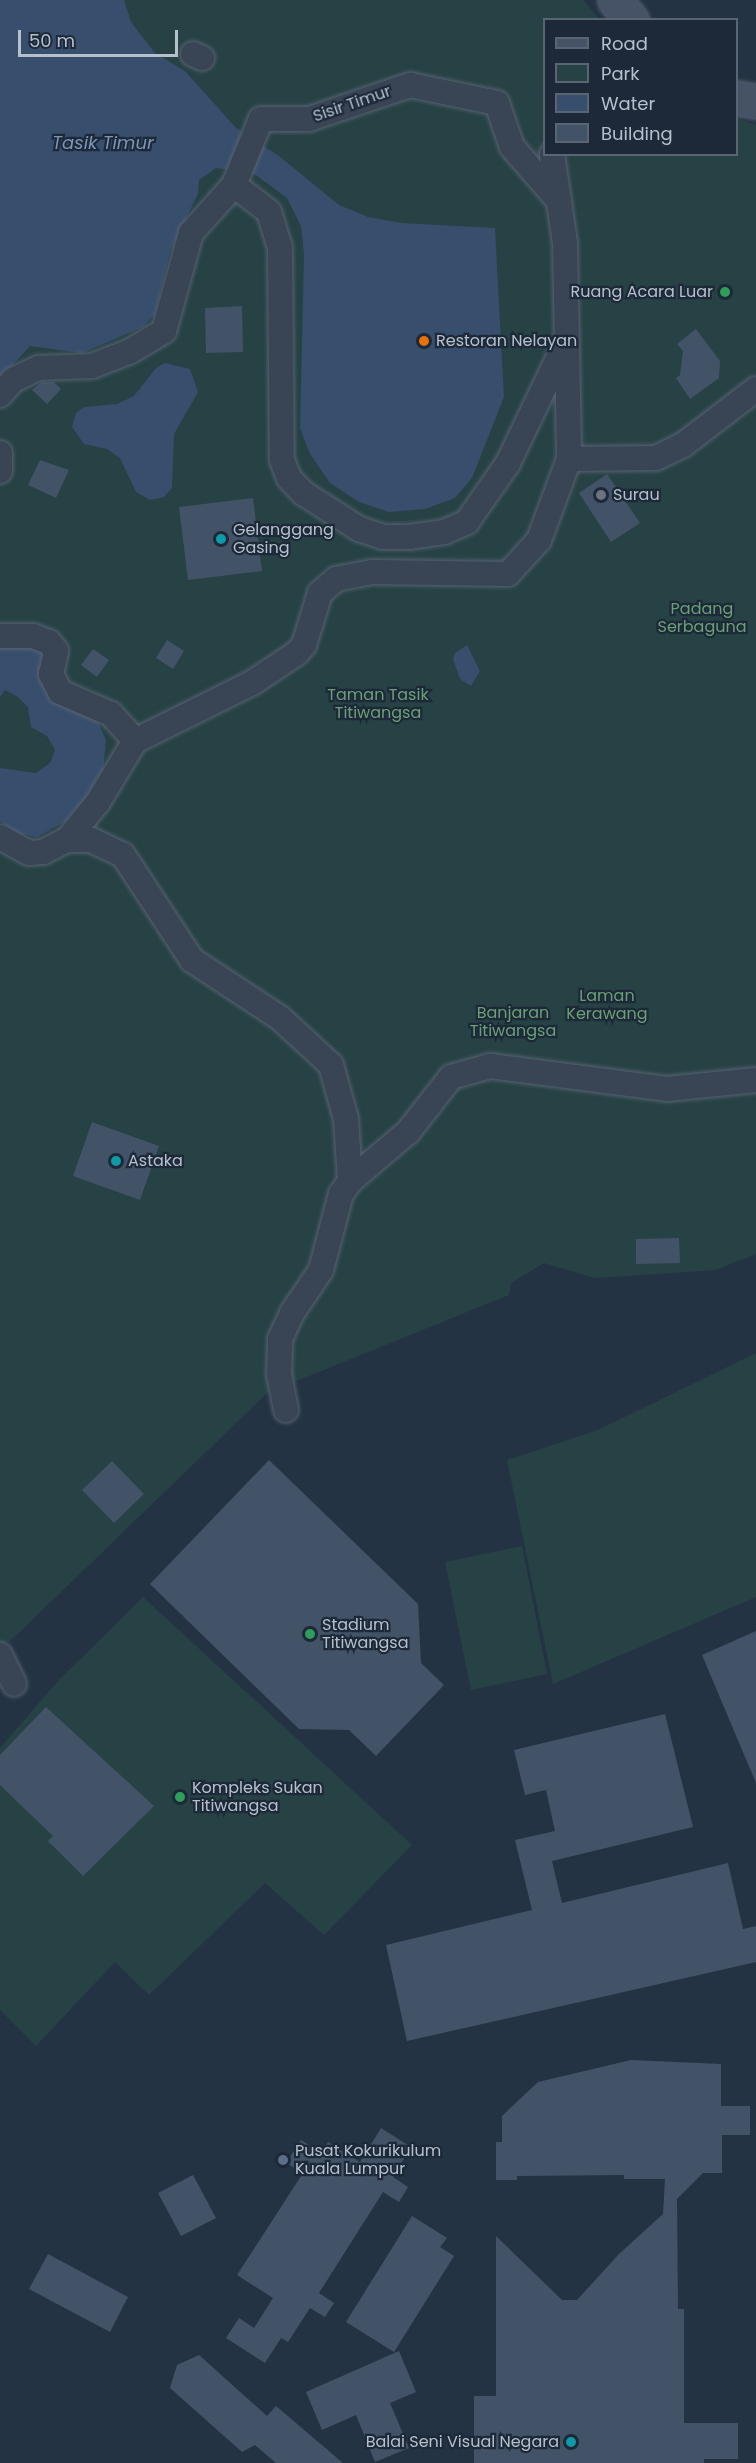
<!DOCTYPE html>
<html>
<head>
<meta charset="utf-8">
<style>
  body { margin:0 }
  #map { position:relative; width:756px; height:2463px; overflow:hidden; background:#243344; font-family:Poppins,sans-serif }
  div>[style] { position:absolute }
  .green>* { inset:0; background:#264245 }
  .water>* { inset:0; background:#374e6d }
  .building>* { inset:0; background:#435367 }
  .roads { filter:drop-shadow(0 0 2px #576271) drop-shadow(0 0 2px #576271) }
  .street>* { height:24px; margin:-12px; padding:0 12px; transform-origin:12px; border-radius:12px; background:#394454 }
  .secondary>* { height:33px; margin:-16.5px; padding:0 16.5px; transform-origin:16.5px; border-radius:16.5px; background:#465367 }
  .dots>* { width:16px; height:16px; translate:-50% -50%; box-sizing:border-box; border:3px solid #1d2939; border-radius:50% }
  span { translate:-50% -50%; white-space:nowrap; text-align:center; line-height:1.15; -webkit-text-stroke:4.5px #1d2939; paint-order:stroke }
  .street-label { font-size:16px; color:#b6c0cd }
  .poi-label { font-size:16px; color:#b6c0cd }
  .right { translate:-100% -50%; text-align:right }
  .left { translate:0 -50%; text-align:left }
  .park-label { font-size:16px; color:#6ba076 }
  .water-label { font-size:18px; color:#7b96b7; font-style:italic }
  .legend { position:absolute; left:543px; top:18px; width:195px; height:138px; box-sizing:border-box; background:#1d2939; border:2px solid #5a6574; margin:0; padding:8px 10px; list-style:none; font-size:18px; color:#b6c0cd }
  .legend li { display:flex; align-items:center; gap:12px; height:30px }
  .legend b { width:30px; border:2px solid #5a6574 }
  .scale { position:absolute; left:18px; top:30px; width:160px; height:27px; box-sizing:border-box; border:3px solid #b6c0cd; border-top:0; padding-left:8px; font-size:18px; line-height:21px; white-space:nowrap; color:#b6c0cd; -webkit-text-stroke:4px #1d2939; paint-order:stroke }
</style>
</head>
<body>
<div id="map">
  <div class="green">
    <div style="clip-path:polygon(0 0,583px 0,599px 19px,544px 20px,544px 154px,736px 154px,737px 118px,756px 125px,756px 1254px,716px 1270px,595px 1278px,544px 1263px,511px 1283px,509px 1295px,267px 1393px,0 1651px)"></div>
    <div style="clip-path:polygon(756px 1353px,756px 1597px,553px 1684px,507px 1460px,598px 1430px)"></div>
    <div style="clip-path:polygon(522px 1546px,547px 1674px,471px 1690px,445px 1562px)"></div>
    <div style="clip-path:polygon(143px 1597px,412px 1845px,324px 1935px,265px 1883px,149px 1995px,115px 1962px,36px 2046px,0 2010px,0 1748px,58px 1681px)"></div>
  </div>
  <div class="water">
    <div style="clip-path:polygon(0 0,124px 0,131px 22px,155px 53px,185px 71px,236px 128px,279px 156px,339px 205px,368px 217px,401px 223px,495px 228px,504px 397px,472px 478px,455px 498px,425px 509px,389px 512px,359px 502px,330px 483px,310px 454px,300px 428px,304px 255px,301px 226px,287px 198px,253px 173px,216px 168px,199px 180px,198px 194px,170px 251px,155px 314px,143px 327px,82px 353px,30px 346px,0 379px)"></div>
    <div style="clip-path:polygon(165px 363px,190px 369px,198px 392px,174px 434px,172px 488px,164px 497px,150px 500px,136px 492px,120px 458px,107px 449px,84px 444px,72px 427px,76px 413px,84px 407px,117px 404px,134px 396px,156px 368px)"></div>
    <div style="clip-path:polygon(0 644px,35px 645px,99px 724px,106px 740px,103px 771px,89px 794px,66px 821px,37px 837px,18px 833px,0 821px,0 768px,36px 773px,50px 763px,55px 750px,47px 736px,31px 727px,28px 707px,18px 697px,5px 690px,0 697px)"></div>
    <div style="clip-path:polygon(467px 645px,480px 671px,471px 686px,460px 679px,453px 659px,455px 653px)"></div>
  </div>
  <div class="building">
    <div style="clip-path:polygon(242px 306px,243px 352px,206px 353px,205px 308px)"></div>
    <div style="clip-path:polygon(696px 329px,720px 361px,719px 378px,690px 399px,676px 378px,680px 375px,683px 351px,677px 344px)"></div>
    <div style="clip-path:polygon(42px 382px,54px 382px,61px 389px,47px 404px,32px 390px)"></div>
    <div style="clip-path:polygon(40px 460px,69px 470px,56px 498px,28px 485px)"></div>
    <div style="clip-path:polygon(607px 474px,640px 523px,611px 542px,579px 493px)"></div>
    <div style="clip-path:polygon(253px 498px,262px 571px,188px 580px,179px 507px)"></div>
    <div style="clip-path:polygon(167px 640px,184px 651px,173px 669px,156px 658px)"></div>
    <div style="clip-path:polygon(93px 649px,109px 660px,97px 677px,81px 665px)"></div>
    <div style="clip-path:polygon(92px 1122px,159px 1146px,140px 1200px,73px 1176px)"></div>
    <div style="clip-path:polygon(679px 1238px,680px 1263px,636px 1264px,636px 1239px)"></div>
    <div style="clip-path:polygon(269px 1460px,418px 1604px,421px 1663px,444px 1685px,376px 1756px,349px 1730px,299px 1729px,150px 1584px)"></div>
    <div style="clip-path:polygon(112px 1461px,144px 1494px,114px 1523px,82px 1490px)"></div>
    <div style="clip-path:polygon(756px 1631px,756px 1783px,702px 1655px)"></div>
    <div style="clip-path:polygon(46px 1707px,154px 1806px,83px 1876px,48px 1841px,53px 1836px,0 1785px,0 1755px)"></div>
    <div style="clip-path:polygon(665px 1714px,693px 1827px,552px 1861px,562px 1903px,728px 1863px,743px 1929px,756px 1926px,756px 1962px,407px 2041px,386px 1945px,532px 1910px,515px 1840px,555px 1831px,546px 1790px,525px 1795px,514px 1750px)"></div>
    <div style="clip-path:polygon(631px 2060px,721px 2064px,721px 2106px,750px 2106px,750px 2135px,722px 2135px,722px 2173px,703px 2173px,677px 2199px,678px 2309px,684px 2309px,684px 2423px,738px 2423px,738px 2459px,704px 2459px,704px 2463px,474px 2463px,474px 2396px,496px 2396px,496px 2236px,562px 2300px,577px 2300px,619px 2254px,663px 2214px,665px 2179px,624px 2179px,624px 2175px,517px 2176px,517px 2180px,496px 2180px,496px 2142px,502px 2142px,502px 2116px,538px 2082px)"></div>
    <div style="clip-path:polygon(381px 2128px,411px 2147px,393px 2177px,408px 2187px,399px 2202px,383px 2192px,319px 2293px,334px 2303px,325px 2317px,310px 2308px,288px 2342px,281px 2338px,265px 2363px,226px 2338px,239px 2318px,254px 2328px,273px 2298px,237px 2275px,303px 2173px,286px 2163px,301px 2140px,322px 2153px,328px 2142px,360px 2162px)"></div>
    <div style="clip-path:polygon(193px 2175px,216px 2218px,181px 2236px,158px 2193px)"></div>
    <div style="clip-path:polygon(412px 2216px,447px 2238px,440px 2247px,454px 2256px,394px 2352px,346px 2322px)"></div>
    <div style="clip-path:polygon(48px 2254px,128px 2297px,110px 2332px,29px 2289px)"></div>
    <div style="clip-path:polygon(399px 2351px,416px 2392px,390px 2403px,409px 2448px,375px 2462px,356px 2415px,322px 2430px,306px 2392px)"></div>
    <div style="clip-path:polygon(199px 2355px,267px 2416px,276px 2406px,343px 2463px,276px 2463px,255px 2445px,242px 2452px,170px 2388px,177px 2365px)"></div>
  </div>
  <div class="roads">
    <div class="street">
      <div style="left:193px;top:54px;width:10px;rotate:24deg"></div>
      <div style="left:552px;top:154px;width:90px;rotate:81.7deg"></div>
      <div style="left:565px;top:243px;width:216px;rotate:88.9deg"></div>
      <div style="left:234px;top:185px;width:44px;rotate:37.6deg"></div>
      <div style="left:269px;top:212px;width:37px;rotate:73deg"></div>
      <div style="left:280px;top:247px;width:213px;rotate:89.5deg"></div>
      <div style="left:282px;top:460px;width:19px;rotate:69deg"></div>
      <div style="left:289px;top:478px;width:21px;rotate:47deg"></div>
      <div style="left:303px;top:493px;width:67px;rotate:32.7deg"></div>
      <div style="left:359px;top:529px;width:25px;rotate:18deg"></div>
      <div style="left:383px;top:537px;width:26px"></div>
      <div style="left:409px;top:537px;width:35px;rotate:-8deg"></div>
      <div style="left:444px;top:532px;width:25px;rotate:-23deg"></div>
      <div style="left:467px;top:522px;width:72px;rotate:-55.2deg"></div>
      <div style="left:508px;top:463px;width:136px;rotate:-64.4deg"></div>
      <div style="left:0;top:395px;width:20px;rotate:-49deg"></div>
      <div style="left:13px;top:380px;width:29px;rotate:-25deg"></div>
      <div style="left:39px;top:368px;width:53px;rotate:-2.2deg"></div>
      <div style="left:92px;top:366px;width:40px;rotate:-21deg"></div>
      <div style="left:129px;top:352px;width:41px;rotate:-31deg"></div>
      <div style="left:164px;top:331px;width:102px;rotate:-74.6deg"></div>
      <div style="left:191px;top:233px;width:64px;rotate:-48.1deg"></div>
      <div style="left:234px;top:185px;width:71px;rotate:-67.8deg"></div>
      <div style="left:261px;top:119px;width:48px"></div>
      <div style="left:309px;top:119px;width:107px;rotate:-18.6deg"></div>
      <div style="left:410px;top:85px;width:89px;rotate:11.7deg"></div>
      <div style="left:497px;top:103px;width:46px;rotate:71.2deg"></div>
      <div style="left:512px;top:147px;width:72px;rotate:49deg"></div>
      <div style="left:0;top:453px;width:18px;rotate:90deg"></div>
      <div style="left:0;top:636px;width:33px"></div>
      <div style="left:33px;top:636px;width:17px;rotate:21deg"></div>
      <div style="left:49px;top:642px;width:11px;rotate:52deg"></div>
      <div style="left:56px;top:651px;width:24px;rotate:102deg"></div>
      <div style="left:51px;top:674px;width:20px;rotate:63deg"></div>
      <div style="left:60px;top:692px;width:56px;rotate:23.3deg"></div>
      <div style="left:111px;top:714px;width:36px;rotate:48deg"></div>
      <div style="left:0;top:837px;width:33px;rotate:29deg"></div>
      <div style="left:29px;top:853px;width:14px;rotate:-4deg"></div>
      <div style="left:43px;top:852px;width:27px;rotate:-27deg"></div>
      <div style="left:67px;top:840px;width:49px;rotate:-50.8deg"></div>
      <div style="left:98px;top:802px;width:71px;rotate:-58.8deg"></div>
      <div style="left:135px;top:741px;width:131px;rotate:-26.4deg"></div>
      <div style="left:252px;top:683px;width:54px;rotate:-33.7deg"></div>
      <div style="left:297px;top:653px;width:11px;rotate:-49deg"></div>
      <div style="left:304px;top:645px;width:54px;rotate:-72.9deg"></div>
      <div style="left:320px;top:593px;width:21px;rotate:-41deg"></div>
      <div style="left:336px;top:579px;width:38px;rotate:-11deg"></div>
      <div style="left:373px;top:572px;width:135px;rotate:0.8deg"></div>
      <div style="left:508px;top:574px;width:46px;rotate:-47.6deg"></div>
      <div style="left:539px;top:540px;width:86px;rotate:-69.7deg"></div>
      <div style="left:569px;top:459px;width:87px;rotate:-0.7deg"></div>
      <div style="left:656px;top:458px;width:30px;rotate:-26deg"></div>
      <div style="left:683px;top:445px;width:92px;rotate:-37.5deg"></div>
      <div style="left:67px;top:840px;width:24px"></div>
      <div style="left:91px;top:840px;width:35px;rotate:25deg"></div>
      <div style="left:123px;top:855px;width:126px;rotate:56.7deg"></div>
      <div style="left:192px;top:960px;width:105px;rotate:33.4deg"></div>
      <div style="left:280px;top:1018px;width:69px;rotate:42.7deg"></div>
      <div style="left:331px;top:1065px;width:56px;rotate:74.5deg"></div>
      <div style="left:346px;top:1119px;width:62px;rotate:86.3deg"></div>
      <div style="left:286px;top:1410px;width:36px;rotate:-101deg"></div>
      <div style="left:279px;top:1375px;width:36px;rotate:-88deg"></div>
      <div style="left:280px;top:1339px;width:29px;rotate:-65deg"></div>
      <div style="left:292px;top:1313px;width:52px;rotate:-56deg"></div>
      <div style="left:321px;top:1270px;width:79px;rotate:-75.3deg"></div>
      <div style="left:341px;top:1194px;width:16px;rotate:-55deg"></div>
      <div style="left:350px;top:1181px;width:76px;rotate:-40.2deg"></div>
      <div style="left:408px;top:1132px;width:70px;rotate:-52deg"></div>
      <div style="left:451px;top:1077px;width:41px;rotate:-15.8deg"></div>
      <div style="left:490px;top:1066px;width:178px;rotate:7.4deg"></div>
      <div style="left:667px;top:1089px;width:89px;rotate:-5.8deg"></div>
      <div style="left:0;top:1655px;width:32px;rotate:64deg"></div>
    </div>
    <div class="secondary">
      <div style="left:615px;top:0;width:26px;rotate:51deg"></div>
      <div style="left:736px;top:98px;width:20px;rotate:9deg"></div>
    </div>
  </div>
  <div class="dots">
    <div style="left:725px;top:292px;background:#2e9e5b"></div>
    <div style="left:424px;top:341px;background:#e8710a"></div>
    <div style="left:601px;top:495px;background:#6b7280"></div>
    <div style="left:221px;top:539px;background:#0f9aa8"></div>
    <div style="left:116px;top:1161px;background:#0f9aa8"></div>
    <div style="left:310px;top:1634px;background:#2e9e5b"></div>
    <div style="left:180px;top:1797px;background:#2e9e5b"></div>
    <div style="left:283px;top:2160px;background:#5c6f8a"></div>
    <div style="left:571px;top:2442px;background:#0f9aa8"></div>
  </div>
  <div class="street-label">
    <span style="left:352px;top:104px;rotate:-19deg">Sisir Timur</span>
  </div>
  <div class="poi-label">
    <span class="right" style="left:713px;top:292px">Ruang Acara Luar</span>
    <span class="left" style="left:436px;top:341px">Restoran Nelayan</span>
    <span class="left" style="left:613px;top:495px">Surau</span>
    <span class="left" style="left:233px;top:539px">Gelanggang<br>Gasing</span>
    <span class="left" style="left:128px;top:1161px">Astaka</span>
    <span class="left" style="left:322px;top:1634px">Stadium<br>Titiwangsa</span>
    <span class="left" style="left:192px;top:1797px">Kompleks Sukan<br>Titiwangsa</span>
    <span class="left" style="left:295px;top:2160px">Pusat Kokurikulum<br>Kuala Lumpur</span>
    <span class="right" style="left:559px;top:2442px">Balai Seni Visual Negara</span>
  </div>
  <div class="park-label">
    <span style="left:702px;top:618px">Padang<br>Serbaguna</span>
    <span style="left:378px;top:704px">Taman Tasik<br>Titiwangsa</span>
    <span style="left:607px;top:1005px">Laman<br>Kerawang</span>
    <span style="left:513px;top:1022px">Banjaran<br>Titiwangsa</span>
  </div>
  <div class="water-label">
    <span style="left:103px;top:143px">Tasik Timur</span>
  </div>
  <ul class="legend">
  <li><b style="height:8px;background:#465367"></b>Road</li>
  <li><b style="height:16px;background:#264245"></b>Park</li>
  <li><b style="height:16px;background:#374e6d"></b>Water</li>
  <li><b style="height:16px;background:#435367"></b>Building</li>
  </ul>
  <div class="scale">50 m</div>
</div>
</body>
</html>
